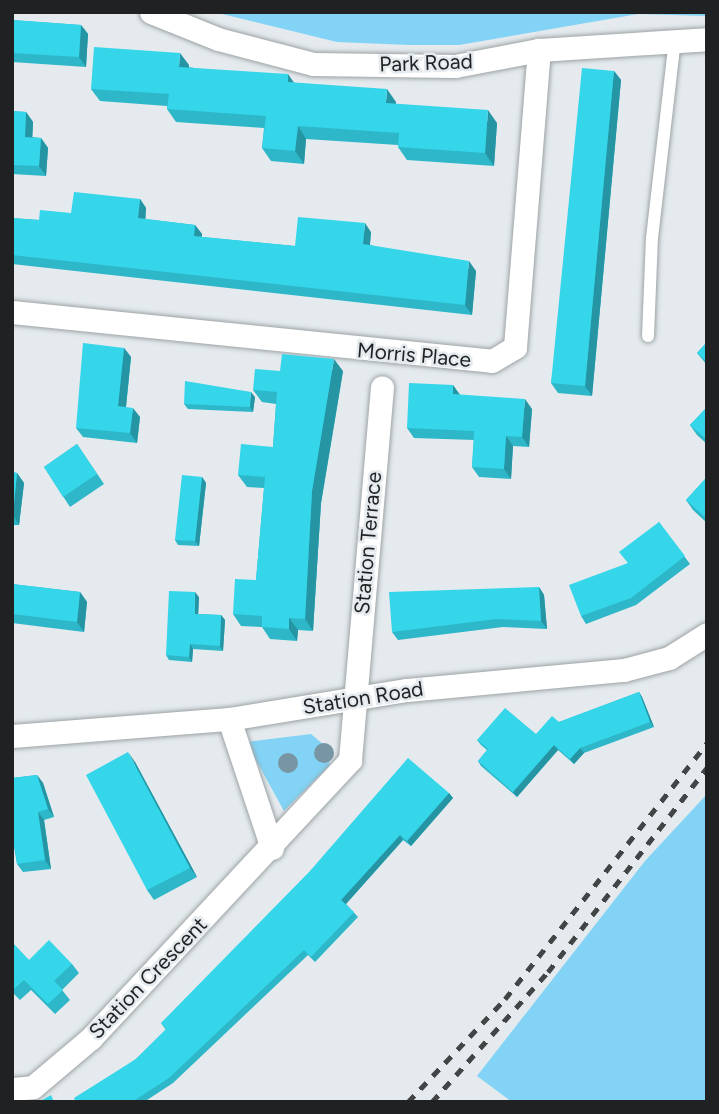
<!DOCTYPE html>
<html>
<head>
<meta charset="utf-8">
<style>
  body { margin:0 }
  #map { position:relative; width:719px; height:1114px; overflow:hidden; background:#e4eaed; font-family:Figtree,sans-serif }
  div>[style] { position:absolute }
  .green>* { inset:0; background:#82d3f5 }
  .roads { filter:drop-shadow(0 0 2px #9da3a5) drop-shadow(0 0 2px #9da3a5) }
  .service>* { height:12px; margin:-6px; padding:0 6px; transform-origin:6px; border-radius:6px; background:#fff }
  .minor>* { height:23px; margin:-11.5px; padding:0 11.5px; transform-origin:11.5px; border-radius:11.5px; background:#fff }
  .rail>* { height:5px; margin-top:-2.5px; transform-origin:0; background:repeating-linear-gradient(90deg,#424546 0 9px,transparent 0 18px) }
  .trees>* { width:20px; height:20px; margin:-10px; border-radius:50%; background:#7795a2 }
  .wall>* { inset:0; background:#2eb7c9 }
  .shaded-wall>* { inset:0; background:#2595a4 }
  .building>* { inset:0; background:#35d5ea }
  span { translate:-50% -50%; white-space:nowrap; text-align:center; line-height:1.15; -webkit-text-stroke:5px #e4eaed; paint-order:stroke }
  .street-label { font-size:21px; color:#1f2122 }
  .frame { position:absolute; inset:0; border:14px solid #1f2122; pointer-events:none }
</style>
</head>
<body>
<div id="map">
  <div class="green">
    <div style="clip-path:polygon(214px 12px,707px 12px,707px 16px,638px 14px,459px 45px,409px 45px,337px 42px)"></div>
    <div style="clip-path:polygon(311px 734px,331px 751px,329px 766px,284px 811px,246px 742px)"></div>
    <div style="clip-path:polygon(707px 794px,707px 1102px,512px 1102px,477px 1076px,645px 861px)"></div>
  </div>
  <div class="roads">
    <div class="service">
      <div style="left:648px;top:336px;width:98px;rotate:-87.7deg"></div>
      <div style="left:652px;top:238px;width:200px;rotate:-83.4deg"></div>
    </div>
    <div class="minor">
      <div style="left:151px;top:12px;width:72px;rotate:21.9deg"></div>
      <div style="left:218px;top:39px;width:98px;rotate:14.7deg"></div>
      <div style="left:313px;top:64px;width:142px;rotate:0.8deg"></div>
      <div style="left:455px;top:66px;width:86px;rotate:-10.8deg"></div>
      <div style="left:539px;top:50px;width:168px;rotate:-3.7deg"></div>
      <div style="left:12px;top:312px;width:482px;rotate:5.8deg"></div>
      <div style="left:492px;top:361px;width:27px;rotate:-31deg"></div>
      <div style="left:515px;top:347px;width:298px;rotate:-85.4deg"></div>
      <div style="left:229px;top:719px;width:136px;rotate:71.6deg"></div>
      <div style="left:12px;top:736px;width:218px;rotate:-4.5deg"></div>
      <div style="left:229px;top:719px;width:180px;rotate:-9.3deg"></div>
      <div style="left:407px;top:690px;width:218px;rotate:-5.3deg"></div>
      <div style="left:624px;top:670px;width:47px;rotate:-14.9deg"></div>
      <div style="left:669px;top:658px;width:45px;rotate:-32.3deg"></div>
      <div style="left:12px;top:1089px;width:21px;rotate:-5deg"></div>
      <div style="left:33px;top:1087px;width:76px;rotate:-40.2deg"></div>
      <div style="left:91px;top:1038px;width:380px;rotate:-47deg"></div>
      <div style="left:350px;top:760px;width:374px;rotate:-85.1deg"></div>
    </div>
  </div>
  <div class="rail">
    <div style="left:408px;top:1102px;width:141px;rotate:-46.7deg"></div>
    <div style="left:505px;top:999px;width:326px;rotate:-51.7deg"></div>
    <div style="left:432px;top:1102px;width:174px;rotate:-48.3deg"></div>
    <div style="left:548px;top:972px;width:259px;rotate:-52.1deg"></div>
  </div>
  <div class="trees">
    <div style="left:324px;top:753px"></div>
    <div style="left:288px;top:763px"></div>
  </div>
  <div class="wall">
    <div style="clip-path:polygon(12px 20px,81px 25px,88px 34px,86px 67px,12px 62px)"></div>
    <div style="clip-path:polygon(189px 65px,188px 67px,294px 83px,396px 102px,396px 104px,497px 123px,494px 166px,407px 160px,398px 147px,398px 145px,306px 139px,304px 164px,271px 161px,262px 148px,264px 128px,176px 122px,167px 109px,167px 106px,100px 101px,91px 89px)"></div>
    <div style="clip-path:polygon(614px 71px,621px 80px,592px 396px,558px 393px,551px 383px)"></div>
    <div style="clip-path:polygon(12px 111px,26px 112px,33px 122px,32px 137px,41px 138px,48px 148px,46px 176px,12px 174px)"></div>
    <div style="clip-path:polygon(140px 199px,146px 208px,145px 219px,195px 225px,202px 234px,201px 237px,295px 246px,371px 232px,370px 245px,476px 271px,472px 315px,12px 264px,12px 218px,39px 220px)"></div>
    <div style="clip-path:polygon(707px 342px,707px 365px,697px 353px)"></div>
    <div style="clip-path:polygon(124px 348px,131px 357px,126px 407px,140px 417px,137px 443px,83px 437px,76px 428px)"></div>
    <div style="clip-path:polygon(280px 371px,343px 371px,321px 503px,313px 631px,298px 630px,297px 641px,270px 639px,262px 627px,241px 626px,233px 614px,256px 580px,264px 488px,247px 487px,238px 475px,273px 447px,276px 404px,262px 402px,253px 390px)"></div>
    <div style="clip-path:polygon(453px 385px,460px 395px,532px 409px,529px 447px,513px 446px,511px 479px,479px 477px,472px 467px,474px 440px,414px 438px,407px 428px)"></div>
    <div style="clip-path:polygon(255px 397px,253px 412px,188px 409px,184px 404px)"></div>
    <div style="clip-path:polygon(707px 407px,707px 444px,697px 435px,690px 425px)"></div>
    <div style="clip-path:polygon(77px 444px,104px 484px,70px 507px,44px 467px)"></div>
    <div style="clip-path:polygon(12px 472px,17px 473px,24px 483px,19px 525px,12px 525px)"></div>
    <div style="clip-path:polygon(202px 477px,206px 483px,199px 546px,178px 545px,175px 540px)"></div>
    <div style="clip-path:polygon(707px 477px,707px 523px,693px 510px,686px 500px)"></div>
    <div style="clip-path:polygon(659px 522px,690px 564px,636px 605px,586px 624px,581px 616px,627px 564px)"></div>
    <div style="clip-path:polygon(12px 584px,80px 592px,87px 602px,84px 632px,12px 623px)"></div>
    <div style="clip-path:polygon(539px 587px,544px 595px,547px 629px,503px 627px,398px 640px,392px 632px)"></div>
    <div style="clip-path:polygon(199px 597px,198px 614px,221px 615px,225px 620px,223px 651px,193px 649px,192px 662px,169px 660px,166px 655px)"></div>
    <div style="clip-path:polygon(639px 692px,642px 697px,654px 727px,584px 753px,574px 764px,558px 750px,517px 797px,481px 766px,478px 761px,487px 750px,481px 745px,477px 740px,536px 734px,559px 722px)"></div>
    <div style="clip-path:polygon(135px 762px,197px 877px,154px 900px,147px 890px)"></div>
    <div style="clip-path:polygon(37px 775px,43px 783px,54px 817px,44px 820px,51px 869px,23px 872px,17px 864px,12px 834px,12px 778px)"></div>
    <div style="clip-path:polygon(449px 793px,453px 798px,411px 846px,403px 840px,346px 904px,358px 917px,315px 962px,308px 955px,173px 1083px,144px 1102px,76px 1102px,136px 1059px,166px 1030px,161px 1023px)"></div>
    <div style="clip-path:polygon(12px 946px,29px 960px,72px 964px,79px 973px,62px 990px,70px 1000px,55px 1014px,31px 990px,20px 1000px,12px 992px)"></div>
  </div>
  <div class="shaded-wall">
    <div style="clip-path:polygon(81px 25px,88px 34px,86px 67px,79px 57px)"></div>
    <div style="clip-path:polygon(180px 53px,189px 65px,188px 79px,179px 67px)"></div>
    <div style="clip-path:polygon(614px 71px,621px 80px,592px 396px,585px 386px)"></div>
    <div style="clip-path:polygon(288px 74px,297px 87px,288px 82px)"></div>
    <div style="clip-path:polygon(387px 89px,396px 102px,395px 116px,386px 103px)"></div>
    <div style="clip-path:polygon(488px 110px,497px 123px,494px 166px,485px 153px)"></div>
    <div style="clip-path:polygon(26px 112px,33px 122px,32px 147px,25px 137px)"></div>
    <div style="clip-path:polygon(298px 126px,306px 139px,304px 164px,295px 151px)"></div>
    <div style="clip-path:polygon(41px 138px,48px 148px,46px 176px,39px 166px)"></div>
    <div style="clip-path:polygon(140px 199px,146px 208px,145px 228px,138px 218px)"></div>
    <div style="clip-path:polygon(365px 223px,371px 232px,369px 254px,363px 244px)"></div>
    <div style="clip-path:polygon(195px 225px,202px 234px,201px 245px,194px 236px)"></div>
    <div style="clip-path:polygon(469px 261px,476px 271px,472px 315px,465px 305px)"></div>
    <div style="clip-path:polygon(124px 348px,131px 357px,125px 416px,118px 406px)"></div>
    <div style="clip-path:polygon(334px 359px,343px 371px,321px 503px,313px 631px,305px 619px,312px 491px)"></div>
    <div style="clip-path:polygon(453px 385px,460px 395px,453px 394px)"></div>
    <div style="clip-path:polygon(251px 392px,255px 397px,253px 412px,250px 407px)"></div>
    <div style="clip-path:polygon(525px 399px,532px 409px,529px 447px,522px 437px)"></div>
    <div style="clip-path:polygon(133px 408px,140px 417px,137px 443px,130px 433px)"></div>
    <div style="clip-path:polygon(506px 436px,513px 446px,511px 479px,504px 469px)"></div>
    <div style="clip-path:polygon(17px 473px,24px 483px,19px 525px,13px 515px)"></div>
    <div style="clip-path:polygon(202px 477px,206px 483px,199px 546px,195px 541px)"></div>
    <div style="clip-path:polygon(539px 587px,544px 595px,547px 629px,541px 621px)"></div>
    <div style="clip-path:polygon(80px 592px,87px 602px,84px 632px,77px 622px)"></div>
    <div style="clip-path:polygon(195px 592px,199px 597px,198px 619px,195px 614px)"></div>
    <div style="clip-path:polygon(221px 615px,225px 620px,223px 651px,220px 646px)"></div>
    <div style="clip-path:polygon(289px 618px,298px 630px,297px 641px,289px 629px)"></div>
    <div style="clip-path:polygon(190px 644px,193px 649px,192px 662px,189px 657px)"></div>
    <div style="clip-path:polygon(639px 692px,642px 697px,654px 727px,650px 722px)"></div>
    <div style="clip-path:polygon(554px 745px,558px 750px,517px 797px,513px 792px)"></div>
    <div style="clip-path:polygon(580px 748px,584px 753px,574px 764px,570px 759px)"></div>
    <div style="clip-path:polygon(128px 752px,135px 762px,197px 877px,190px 868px)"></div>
    <div style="clip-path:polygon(37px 775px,43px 783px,54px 817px,48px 809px)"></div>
    <div style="clip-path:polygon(449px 793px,453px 798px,411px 846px,407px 841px)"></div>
    <div style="clip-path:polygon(38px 812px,44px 820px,51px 869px,45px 860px)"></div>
    <div style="clip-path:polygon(400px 835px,403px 840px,345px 905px,341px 900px)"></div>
  </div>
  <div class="building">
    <div style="clip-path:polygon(12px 20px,81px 25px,79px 57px,12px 53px)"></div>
    <div style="clip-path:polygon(94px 47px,180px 53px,179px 67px,288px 74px,288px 82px,387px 89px,386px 103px,488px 110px,485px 153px,398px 147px,399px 133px,298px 126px,295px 151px,262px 148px,266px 116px,167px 109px,169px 94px,91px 89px)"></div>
    <div style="clip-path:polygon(582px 68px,614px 71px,585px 386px,551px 383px)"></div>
    <div style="clip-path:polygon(12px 111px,26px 112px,25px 137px,41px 138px,39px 166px,12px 165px)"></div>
    <div style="clip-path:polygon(74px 192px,140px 199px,138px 218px,195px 225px,194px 236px,295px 246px,298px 217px,365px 223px,363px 244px,469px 261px,465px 305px,12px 255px,12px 218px,39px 220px,40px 210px,71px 213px)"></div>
    <div style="clip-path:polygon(707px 342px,707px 362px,697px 353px)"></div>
    <div style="clip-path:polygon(83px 343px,124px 348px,118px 406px,133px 408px,130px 433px,76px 428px)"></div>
    <div style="clip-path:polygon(282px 354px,334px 359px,312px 491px,305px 619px,289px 618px,289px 629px,262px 627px,262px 616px,233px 614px,235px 579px,256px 580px,265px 477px,238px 475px,241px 444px,273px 447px,277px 392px,253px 390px,255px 369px,280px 371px)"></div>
    <div style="clip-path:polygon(185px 381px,251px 392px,250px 407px,184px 404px)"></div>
    <div style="clip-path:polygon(409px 383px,453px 385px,453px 394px,525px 399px,522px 437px,506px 436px,504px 469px,472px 467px,474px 431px,407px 428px)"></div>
    <div style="clip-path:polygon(707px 407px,707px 440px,690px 425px)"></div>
    <div style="clip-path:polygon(77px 444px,97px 474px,63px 497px,44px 467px)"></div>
    <div style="clip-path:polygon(12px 472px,17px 473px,13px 515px,12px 515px)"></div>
    <div style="clip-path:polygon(182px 475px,202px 477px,195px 541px,175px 540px)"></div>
    <div style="clip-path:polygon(707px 477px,707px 519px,686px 500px)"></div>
    <div style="clip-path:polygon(659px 522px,685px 556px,631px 598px,581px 616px,569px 585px,628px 563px,619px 552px)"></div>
    <div style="clip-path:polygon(12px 584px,80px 592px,77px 622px,12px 614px)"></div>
    <div style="clip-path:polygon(539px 587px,541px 621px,497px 619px,392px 632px,389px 592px)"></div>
    <div style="clip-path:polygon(169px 591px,195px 592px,195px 614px,221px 615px,220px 646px,190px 644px,189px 657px,166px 655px)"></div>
    <div style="clip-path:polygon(639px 692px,650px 722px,580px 748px,570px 759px,554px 745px,513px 792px,478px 761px,488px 749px,477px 740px,505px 708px,536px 734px,552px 716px,559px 722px)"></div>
    <div style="clip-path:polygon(128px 752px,190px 868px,147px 890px,86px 775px)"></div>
    <div style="clip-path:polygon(408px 758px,449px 793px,407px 841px,400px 835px,341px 900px,354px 912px,311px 957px,304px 950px,169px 1078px,132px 1102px,76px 1102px,74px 1098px,136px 1059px,166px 1029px,161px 1023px,310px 871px)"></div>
    <div style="clip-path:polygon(37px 775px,48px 809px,38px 812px,45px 860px,17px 864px,12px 830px,12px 778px)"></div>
    <div style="clip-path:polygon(49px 940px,72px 964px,54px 981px,63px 990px,48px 1004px,24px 980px,13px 990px,12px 990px,12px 946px,14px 944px,29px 960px)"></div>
    <div style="clip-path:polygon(51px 1095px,54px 1102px,39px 1102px)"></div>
  </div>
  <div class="street-label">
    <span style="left:426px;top:63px;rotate:-2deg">Park Road</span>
    <span style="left:414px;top:355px;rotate:5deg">Morris Place</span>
    <span style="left:368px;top:543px;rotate:-85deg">Station Terrace</span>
    <span style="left:363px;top:698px;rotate:-9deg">Station Road</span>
    <span style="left:148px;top:978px;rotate:-46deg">Station Crescent</span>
  </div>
  <div class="frame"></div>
</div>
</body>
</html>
